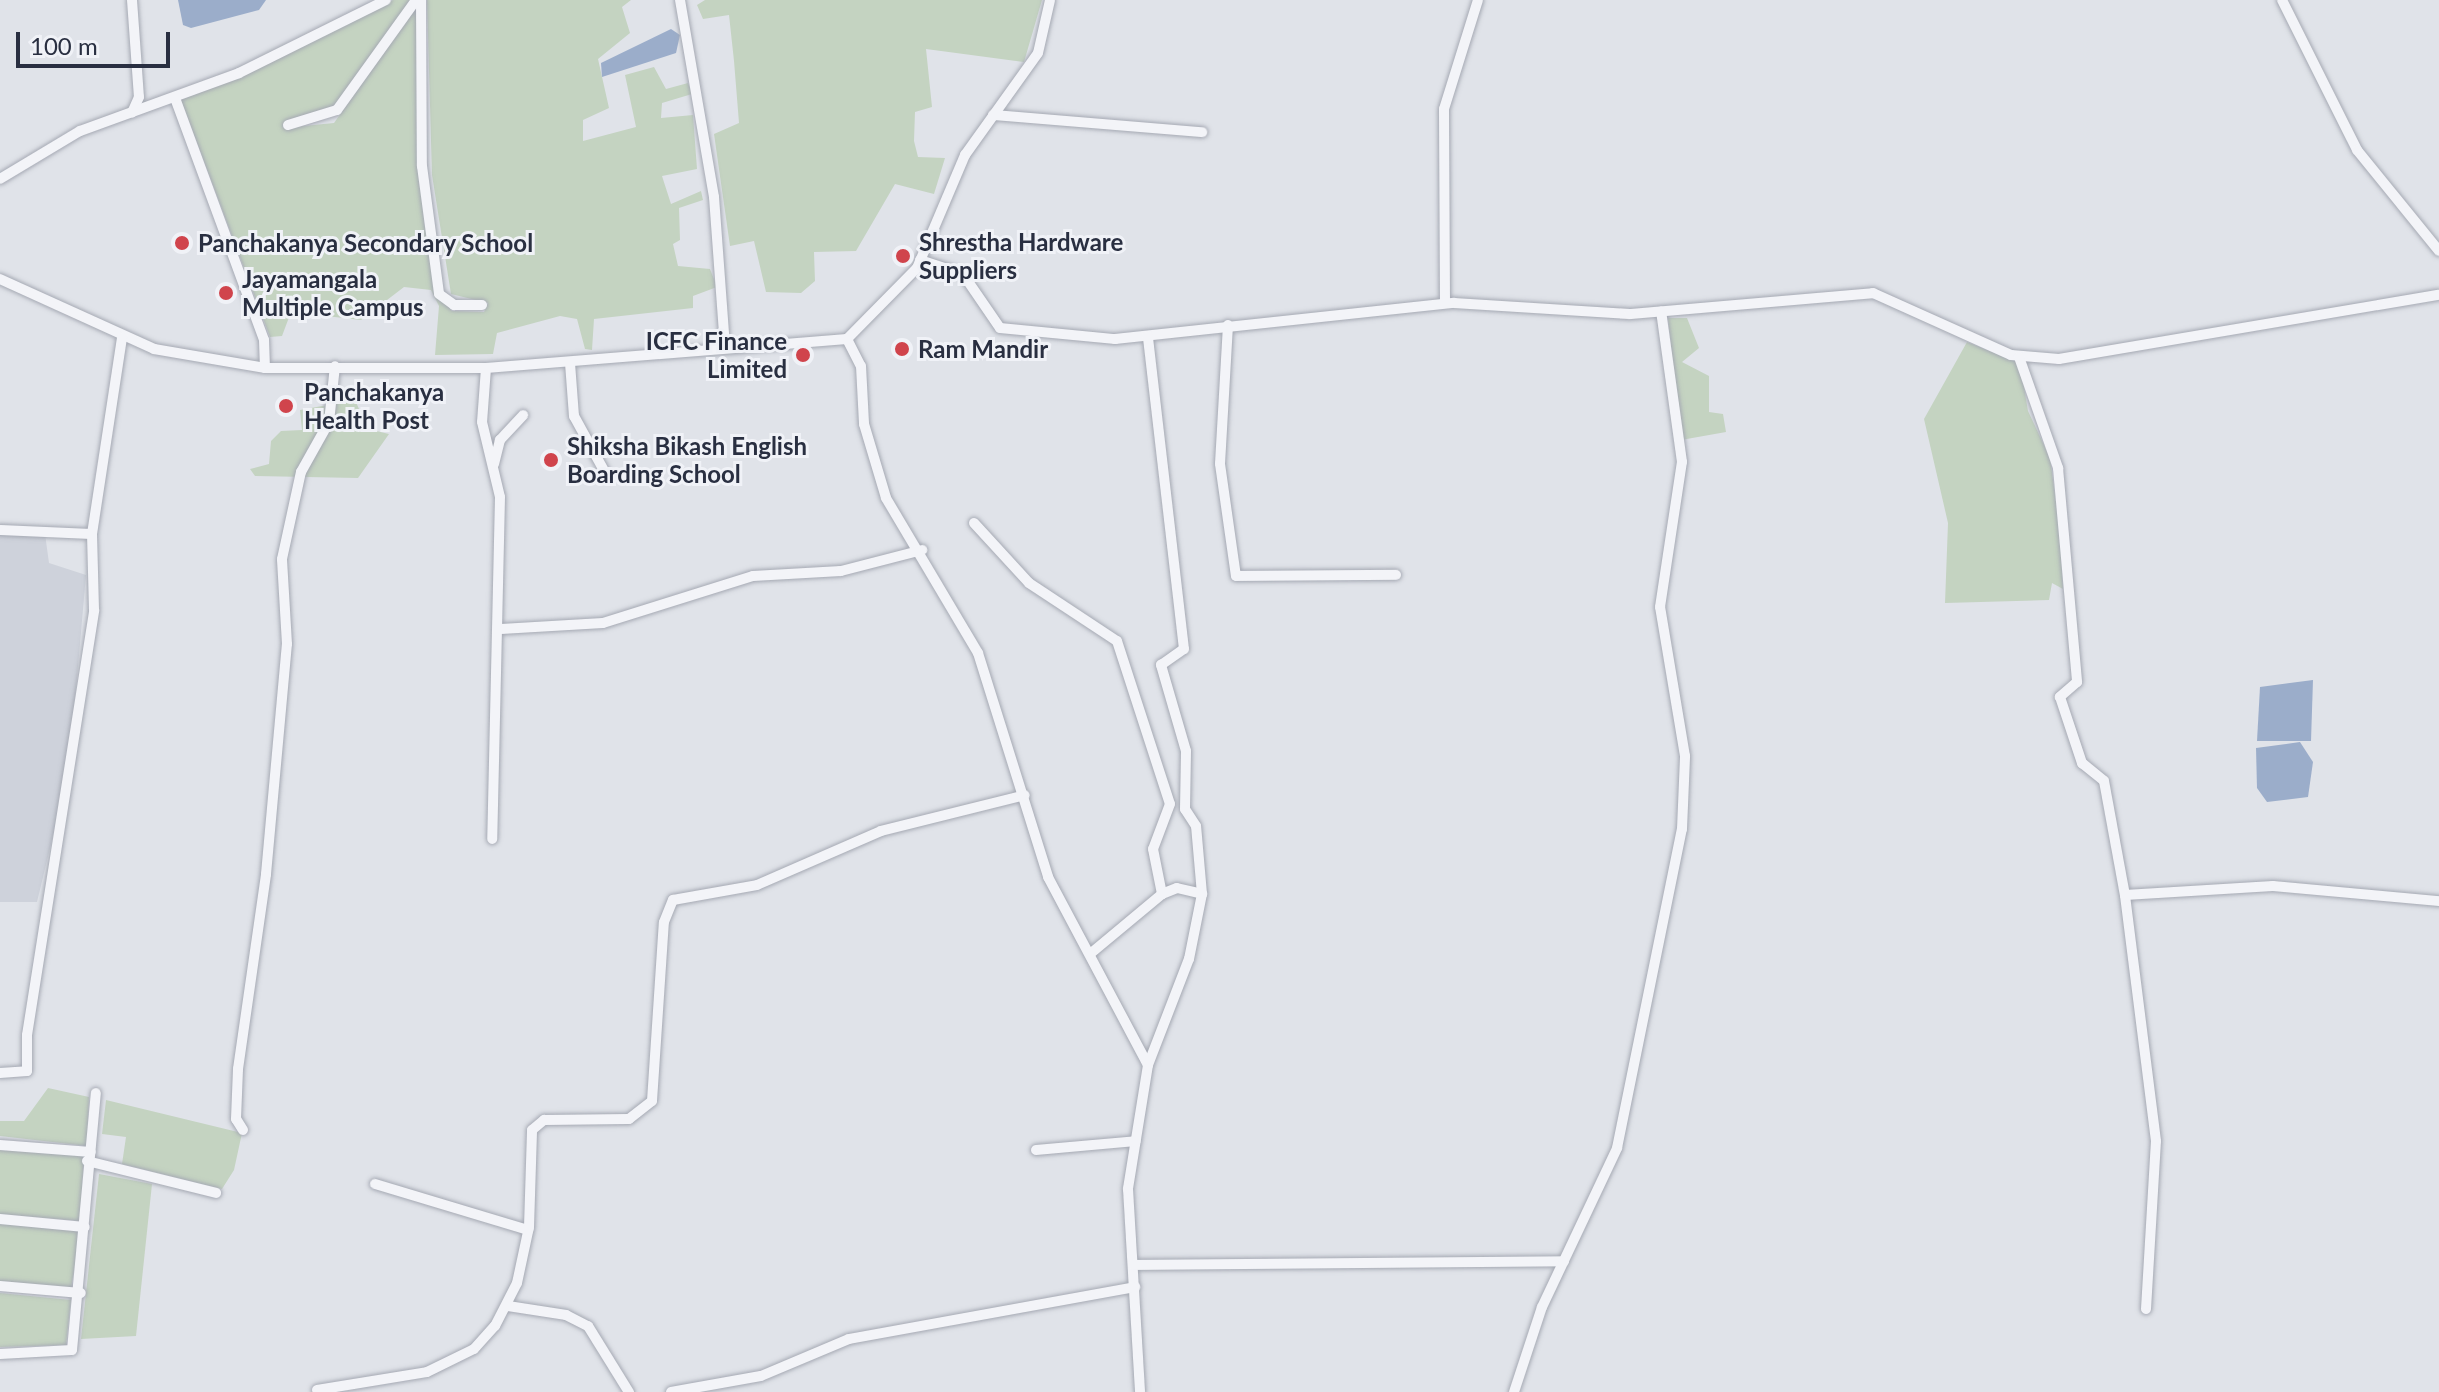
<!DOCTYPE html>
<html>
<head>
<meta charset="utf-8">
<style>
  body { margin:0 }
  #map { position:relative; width:2439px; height:1392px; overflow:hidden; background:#e0e3e9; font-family:Lato,sans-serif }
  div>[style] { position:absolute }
  .built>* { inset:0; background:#ced2db }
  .green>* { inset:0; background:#c4d3c1 }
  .water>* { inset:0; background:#9badca }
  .roads { filter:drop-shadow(0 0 2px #a5a9b3) drop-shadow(0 0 2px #a5a9b3) }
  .minor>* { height:10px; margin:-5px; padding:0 5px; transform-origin:5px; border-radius:5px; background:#f3f4f8 }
  .dots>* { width:22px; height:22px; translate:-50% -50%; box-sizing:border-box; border:4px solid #f0f2f7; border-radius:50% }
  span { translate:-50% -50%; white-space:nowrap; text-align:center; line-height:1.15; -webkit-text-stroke:6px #f0f2f7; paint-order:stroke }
  .poi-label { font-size:24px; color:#292f41; font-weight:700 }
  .left { translate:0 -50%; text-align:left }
  .right { translate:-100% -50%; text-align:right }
  .scale { position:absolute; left:16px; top:32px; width:154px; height:36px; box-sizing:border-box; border:4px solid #292f41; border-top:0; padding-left:10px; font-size:24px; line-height:28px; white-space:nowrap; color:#292f41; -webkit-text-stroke:6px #f0f2f7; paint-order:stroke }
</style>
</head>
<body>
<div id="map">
  <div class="built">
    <div style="clip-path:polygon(45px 534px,49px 563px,86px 575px,69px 769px,37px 902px,0 902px,0 535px)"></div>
  </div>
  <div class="green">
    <div style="clip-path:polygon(393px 0,411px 0,332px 110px,285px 121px,283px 128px,334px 123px,418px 4px,424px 221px,435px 292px,452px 311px,484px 312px,488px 303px,451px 294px,432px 175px,427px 0,631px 0,622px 7px,630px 33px,598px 59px,609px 108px,583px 120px,583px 141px,636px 127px,625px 75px,654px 67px,666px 89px,688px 83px,692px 94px,662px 103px,661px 118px,693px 115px,697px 169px,662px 176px,671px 204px,701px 191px,703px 200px,679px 208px,680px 240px,673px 244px,678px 266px,710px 269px,717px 287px,693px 296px,693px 308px,594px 319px,592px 350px,585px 349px,577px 319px,560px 316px,497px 333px,493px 354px,435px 355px,439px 306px,431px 290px,404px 287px,361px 320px,291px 312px,282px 336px,270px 337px,181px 100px)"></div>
    <div style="clip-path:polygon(705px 0,1042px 0,1024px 62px,926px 49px,932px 107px,915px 112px,914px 141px,918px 157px,945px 158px,934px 194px,895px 184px,856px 251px,814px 252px,815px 281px,801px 293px,766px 292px,754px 241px,730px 246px,714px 134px,739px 123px,734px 61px,729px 15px,703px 19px,697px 5px)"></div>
    <div style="clip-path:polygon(1668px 318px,1687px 318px,1699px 348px,1682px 362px,1709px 376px,1709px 412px,1723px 414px,1726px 432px,1681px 440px)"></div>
    <div style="clip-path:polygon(1967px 342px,2020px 363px,2028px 411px,2050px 458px,2060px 532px,2063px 589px,2052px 583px,2049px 600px,1945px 603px,1948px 523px,1924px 419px)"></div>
    <div style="clip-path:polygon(355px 400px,368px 429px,389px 434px,358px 478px,255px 476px,250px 469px,269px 464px,271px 441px,281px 431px,302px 430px,300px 410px)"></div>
    <div style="clip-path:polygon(48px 1088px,89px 1097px,87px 1146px,0 1136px,0 1121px,24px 1121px)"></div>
    <div style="clip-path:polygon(106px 1100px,242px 1133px,234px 1170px,222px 1189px,122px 1164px,126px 1137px,102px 1134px)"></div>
    <div style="clip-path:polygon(0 1148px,84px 1156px,80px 1221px,0 1214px)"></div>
    <div style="clip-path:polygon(99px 1174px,152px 1184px,136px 1336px,81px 1339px)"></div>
    <div style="clip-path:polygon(0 1224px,81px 1230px,71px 1288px,0 1281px)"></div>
    <div style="clip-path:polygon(0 1293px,71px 1300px,66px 1345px,0 1347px)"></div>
  </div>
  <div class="water">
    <div style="clip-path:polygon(178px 0,266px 0,259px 10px,191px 28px,183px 25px)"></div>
    <div style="clip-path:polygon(671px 29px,680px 35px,676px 53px,602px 77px,601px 63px)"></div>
    <div style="clip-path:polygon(2313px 680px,2311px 741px,2257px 741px,2260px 687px)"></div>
    <div style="clip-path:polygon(2300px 742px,2313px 762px,2308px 797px,2267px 802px,2257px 788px,2256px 748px)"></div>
  </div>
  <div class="roads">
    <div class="minor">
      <div style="left:132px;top:0;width:97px;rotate:85.9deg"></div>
      <div style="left:139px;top:97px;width:17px;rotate:114deg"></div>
      <div style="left:421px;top:0;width:166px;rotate:89.7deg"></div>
      <div style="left:422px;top:166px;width:129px;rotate:82.4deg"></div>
      <div style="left:439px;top:294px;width:19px;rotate:36deg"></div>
      <div style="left:454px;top:305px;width:28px"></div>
      <div style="left:680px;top:0;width:200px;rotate:80.2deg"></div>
      <div style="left:714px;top:197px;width:150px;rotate:85.8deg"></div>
      <div style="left:2282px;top:0;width:168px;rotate:63.4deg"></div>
      <div style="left:2357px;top:150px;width:130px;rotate:50.9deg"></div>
      <div style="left:175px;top:98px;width:258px;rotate:69.8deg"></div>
      <div style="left:264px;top:340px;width:28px;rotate:88deg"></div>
      <div style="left:993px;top:115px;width:210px;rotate:4.7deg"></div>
      <div style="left:288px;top:125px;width:51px;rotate:-17deg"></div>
      <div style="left:337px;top:110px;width:135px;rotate:-54.3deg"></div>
      <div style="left:0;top:179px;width:93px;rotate:-31deg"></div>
      <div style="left:80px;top:131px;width:169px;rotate:-20deg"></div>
      <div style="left:239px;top:73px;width:164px;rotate:-26.4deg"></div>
      <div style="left:920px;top:260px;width:45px;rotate:18deg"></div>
      <div style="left:963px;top:274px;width:65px;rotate:55.6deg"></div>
      <div style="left:1000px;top:328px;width:116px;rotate:5.5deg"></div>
      <div style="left:1115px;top:339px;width:341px;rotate:-6.1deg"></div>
      <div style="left:1454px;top:303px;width:176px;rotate:3.6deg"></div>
      <div style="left:1630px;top:314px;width:244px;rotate:-4.9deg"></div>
      <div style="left:1873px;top:293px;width:151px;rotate:24.2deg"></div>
      <div style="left:2011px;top:355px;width:48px;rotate:4.8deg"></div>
      <div style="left:2059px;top:359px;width:385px;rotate:-9.6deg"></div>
      <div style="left:0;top:279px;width:169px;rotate:24.4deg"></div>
      <div style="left:154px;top:349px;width:113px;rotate:9.7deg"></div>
      <div style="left:265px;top:368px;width:221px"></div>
      <div style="left:486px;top:368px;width:362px;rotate:-4.6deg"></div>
      <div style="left:1445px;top:303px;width:194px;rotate:-90.3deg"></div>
      <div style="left:1444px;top:109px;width:114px;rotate:-72.7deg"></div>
      <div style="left:1228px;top:325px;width:139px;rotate:93.3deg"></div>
      <div style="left:1220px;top:464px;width:113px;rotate:81.9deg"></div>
      <div style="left:1236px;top:576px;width:160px;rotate:-0.4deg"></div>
      <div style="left:847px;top:339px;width:30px;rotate:63deg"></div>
      <div style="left:861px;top:366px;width:58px;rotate:87deg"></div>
      <div style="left:864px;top:424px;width:77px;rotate:73.4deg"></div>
      <div style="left:886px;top:498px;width:180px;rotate:59.3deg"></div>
      <div style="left:978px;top:653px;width:235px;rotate:72.6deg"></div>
      <div style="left:1048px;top:877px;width:213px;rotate:62deg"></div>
      <div style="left:1148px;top:1065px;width:126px;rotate:99.2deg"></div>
      <div style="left:1128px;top:1189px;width:203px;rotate:86.6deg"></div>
      <div style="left:847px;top:339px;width:100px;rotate:-45.4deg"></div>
      <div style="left:917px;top:268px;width:123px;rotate:-67deg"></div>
      <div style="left:965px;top:155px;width:125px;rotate:-54.4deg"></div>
      <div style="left:1038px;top:53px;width:54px;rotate:-77.2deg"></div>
      <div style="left:2019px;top:357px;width:118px;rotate:70.6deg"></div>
      <div style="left:2058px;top:468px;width:215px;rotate:84.9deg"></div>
      <div style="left:2077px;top:682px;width:23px;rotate:139deg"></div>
      <div style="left:2060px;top:697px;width:70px;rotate:71.6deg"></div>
      <div style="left:2082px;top:763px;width:28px;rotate:39deg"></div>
      <div style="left:2104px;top:781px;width:116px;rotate:79.6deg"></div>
      <div style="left:570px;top:363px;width:53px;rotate:85.7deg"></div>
      <div style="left:574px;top:416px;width:68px;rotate:61.2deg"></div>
      <div style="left:486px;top:368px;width:54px;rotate:94.2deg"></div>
      <div style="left:482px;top:422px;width:77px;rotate:76.5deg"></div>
      <div style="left:500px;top:497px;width:342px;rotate:91.3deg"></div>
      <div style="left:494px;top:464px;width:25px;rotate:-76deg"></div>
      <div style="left:500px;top:440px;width:34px;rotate:-47deg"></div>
      <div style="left:974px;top:523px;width:81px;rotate:47.5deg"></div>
      <div style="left:1029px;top:583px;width:105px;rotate:33.4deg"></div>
      <div style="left:1117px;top:641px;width:171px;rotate:72deg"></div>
      <div style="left:1170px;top:804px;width:48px;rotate:110.7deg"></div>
      <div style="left:1153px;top:849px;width:46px;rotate:78.7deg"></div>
      <div style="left:0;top:530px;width:92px;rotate:2.5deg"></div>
      <div style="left:92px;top:534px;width:199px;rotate:-81.3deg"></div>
      <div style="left:501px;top:629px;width:102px;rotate:-3.4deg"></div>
      <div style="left:603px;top:623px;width:157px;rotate:-17.4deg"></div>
      <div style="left:753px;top:576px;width:88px;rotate:-3.3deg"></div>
      <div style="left:841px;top:571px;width:84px;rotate:-14.5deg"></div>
      <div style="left:1090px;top:954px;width:94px;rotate:-39.8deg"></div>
      <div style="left:1162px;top:894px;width:16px;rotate:-22deg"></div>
      <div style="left:1177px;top:888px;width:26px;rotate:13deg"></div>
      <div style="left:1148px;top:1065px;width:114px;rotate:-68.9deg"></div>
      <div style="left:1189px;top:959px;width:66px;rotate:-78.7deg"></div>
      <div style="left:1202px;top:894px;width:68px;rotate:-95deg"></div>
      <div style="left:1196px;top:826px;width:20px;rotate:-123deg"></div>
      <div style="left:1185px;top:809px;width:58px;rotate:-89deg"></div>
      <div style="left:1186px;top:751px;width:90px;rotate:-106.2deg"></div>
      <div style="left:1161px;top:665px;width:28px;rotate:-35deg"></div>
      <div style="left:1184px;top:649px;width:315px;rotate:-96.6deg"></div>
      <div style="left:0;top:1073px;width:27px;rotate:-4deg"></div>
      <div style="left:27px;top:1071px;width:36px;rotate:-90deg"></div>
      <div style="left:27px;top:1035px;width:430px;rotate:-81deg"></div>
      <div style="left:94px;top:610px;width:76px;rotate:-91.5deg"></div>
      <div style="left:243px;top:1130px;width:13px;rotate:-122deg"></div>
      <div style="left:236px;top:1119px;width:50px;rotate:-87.7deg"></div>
      <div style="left:238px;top:1069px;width:197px;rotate:-81.8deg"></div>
      <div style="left:266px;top:874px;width:231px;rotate:-84.8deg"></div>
      <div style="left:287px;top:644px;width:85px;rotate:-93.4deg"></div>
      <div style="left:282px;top:559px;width:89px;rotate:-77.7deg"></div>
      <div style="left:301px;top:472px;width:57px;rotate:-60.8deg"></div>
      <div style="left:329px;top:422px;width:56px;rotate:-83.9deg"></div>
      <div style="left:0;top:1145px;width:91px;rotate:4.4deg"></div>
      <div style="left:1036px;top:1150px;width:100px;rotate:-5.1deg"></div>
      <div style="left:87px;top:1161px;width:133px;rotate:13.9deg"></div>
      <div style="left:375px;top:1184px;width:160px;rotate:16.7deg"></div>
      <div style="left:0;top:1219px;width:85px;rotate:5.4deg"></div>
      <div style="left:1133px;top:1265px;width:431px;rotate:-0.5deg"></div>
      <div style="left:0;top:1286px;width:81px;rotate:4.9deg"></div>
      <div style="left:508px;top:1306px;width:59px;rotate:8.8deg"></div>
      <div style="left:566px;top:1315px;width:25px;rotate:27deg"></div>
      <div style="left:588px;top:1326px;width:78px;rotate:58.2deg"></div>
      <div style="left:2146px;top:1309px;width:168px;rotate:-86.6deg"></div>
      <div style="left:2156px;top:1141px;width:248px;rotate:-97.2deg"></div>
      <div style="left:2125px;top:895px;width:148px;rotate:-3.5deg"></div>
      <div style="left:2273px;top:886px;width:167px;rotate:5.2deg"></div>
      <div style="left:0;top:1354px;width:72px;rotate:-3.2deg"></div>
      <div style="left:72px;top:1350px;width:258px;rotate:-84.7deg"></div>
      <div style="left:317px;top:1390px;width:111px;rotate:-9.3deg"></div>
      <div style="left:427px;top:1372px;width:52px;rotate:-26.1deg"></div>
      <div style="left:474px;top:1349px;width:31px;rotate:-48deg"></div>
      <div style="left:495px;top:1326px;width:48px;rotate:-62.9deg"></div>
      <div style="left:517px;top:1283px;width:57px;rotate:-77.9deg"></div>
      <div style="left:529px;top:1227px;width:97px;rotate:-88.2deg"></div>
      <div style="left:532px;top:1130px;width:16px;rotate:-40deg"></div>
      <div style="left:544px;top:1120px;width:85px;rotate:-0.7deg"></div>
      <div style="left:629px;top:1119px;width:29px;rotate:-38deg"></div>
      <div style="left:652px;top:1101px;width:179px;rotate:-86.2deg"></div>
      <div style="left:664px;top:922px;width:24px;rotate:-68deg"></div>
      <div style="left:673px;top:900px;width:85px;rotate:-10.1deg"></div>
      <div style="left:757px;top:885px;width:135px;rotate:-23.5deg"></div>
      <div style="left:881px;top:831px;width:148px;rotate:-14deg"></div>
      <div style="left:671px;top:1392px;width:91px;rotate:-10.1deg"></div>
      <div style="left:761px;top:1376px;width:95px;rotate:-22.8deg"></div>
      <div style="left:849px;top:1339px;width:291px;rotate:-10.3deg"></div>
      <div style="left:1514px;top:1392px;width:89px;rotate:-71.8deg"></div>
      <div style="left:1542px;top:1307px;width:176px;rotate:-64.7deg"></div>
      <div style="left:1617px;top:1148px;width:326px;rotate:-78.5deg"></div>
      <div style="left:1682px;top:829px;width:73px;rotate:-87.6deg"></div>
      <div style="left:1685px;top:756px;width:151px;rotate:-99.5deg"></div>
      <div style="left:1660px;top:607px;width:147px;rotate:-81.4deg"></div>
      <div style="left:1682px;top:462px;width:152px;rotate:-97.9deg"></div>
    </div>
  </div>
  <div class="dots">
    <div style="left:182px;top:243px;background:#d0444c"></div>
    <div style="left:903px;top:256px;background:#d0444c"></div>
    <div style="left:226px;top:293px;background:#d0444c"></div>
    <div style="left:902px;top:349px;background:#d0444c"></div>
    <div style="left:803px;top:355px;background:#d0444c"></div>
    <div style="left:286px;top:406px;background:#d0444c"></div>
    <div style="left:551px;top:460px;background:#d0444c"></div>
  </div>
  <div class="poi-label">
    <span class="left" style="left:919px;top:256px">Shrestha Hardware<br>Suppliers</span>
    <span class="left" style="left:198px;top:243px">Panchakanya Secondary School</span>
    <span class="left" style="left:242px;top:293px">Jayamangala<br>Multiple Campus</span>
    <span class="right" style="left:787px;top:355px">ICFC Finance<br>Limited</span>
    <span class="left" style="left:918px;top:349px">Ram Mandir</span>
    <span class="left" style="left:304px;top:406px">Panchakanya<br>Health Post</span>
    <span class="left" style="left:567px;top:460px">Shiksha Bikash English<br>Boarding School</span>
  </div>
  <div class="scale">100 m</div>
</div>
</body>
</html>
